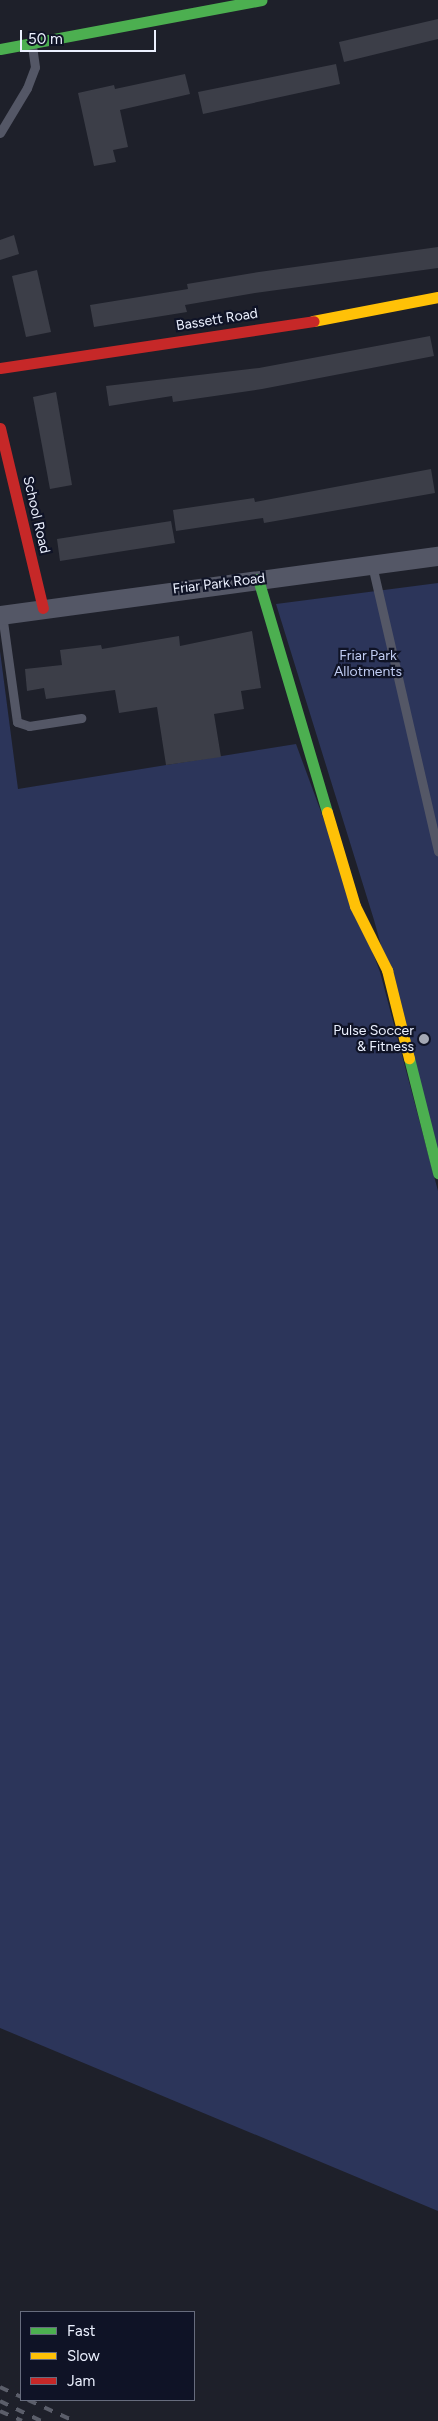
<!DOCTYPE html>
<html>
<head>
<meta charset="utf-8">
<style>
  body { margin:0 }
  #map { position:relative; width:438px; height:2421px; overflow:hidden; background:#1e202a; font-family:Figtree,sans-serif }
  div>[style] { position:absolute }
  .green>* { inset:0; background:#2c355a }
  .building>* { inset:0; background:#3c3e48 }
  .lane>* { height:9px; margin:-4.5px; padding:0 4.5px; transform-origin:4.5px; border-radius:4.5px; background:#545766 }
  .street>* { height:19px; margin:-9.5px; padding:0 9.5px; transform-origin:9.5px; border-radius:9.5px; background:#545766 }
  .fast>* { height:11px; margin:-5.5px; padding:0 5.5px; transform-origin:5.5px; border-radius:5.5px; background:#4caf50 }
  .slow>* { height:11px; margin:-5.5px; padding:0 5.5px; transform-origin:5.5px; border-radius:5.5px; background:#ffc107 }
  .jam>* { height:11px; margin:-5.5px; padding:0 5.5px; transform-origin:5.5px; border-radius:5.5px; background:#c62828 }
  .rail>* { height:4px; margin-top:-2px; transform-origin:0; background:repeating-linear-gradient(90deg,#5b5e6a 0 9px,transparent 0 18px) }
  .dots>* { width:14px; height:14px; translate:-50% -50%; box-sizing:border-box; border:2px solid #0f1326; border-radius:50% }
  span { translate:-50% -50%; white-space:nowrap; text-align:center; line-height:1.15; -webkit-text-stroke:4.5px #0f1326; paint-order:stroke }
  .street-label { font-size:14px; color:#ecf1ff }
  .park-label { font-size:14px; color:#c0ccf2 }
  .poi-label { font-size:14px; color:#ecf1ff }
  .right { translate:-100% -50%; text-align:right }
  .legend { position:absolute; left:20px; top:2311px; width:175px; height:90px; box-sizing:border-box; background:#0f1326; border:1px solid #676c7d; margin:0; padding:6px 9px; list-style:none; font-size:15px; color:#ecf1ff }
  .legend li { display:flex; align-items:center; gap:10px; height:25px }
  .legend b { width:25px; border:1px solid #676c7d }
  .scale { position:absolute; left:20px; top:30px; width:136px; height:22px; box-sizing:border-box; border:2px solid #ecf1ff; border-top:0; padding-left:6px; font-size:15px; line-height:18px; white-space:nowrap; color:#ecf1ff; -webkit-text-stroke:4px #0f1326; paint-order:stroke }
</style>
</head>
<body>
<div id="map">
  <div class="green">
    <div style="clip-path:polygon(438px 583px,438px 1153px,374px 920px,276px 604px)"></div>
    <div style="clip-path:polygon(0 651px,18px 789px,296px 744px,380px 972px,438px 1191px,438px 2211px,0 2028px)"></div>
  </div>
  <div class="building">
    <div style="clip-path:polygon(438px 19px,438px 39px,344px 62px,339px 42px)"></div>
    <div style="clip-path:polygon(336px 64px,340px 84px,203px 114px,198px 92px)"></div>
    <div style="clip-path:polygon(185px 74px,190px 94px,120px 110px,128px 147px,113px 150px,116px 162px,94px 166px,78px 93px,114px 85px,115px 89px)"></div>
    <div style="clip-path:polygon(14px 235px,19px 254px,0 260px,0 240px)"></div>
    <div style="clip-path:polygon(438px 247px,438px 268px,255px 293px,185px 305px,187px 312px,94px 327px,90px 305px,188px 289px,187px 284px,259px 272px)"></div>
    <div style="clip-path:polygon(37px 270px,51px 332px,26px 337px,12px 276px)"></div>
    <div style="clip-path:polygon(430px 336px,434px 356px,262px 389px,173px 402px,172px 396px,109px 406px,106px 386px,259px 368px)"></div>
    <div style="clip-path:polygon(56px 392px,72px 485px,50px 489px,33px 397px)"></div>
    <div style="clip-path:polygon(431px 469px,435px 493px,264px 523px,263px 518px,176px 531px,173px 510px,254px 498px,255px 502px)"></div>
    <div style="clip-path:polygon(171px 521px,175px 543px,60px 561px,57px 539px)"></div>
    <div style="clip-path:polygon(252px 631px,261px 688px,241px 691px,244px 709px,214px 714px,221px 757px,166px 765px,157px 707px,119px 713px,115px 690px,46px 699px,44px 688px,27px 691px,25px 669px,62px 665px,60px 650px,101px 645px,102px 649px,179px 636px,180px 646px)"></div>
  </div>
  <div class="lane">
    <div style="left:0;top:133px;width:52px;rotate:-59deg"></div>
    <div style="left:27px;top:88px;width:22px;rotate:-69deg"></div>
    <div style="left:35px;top:67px;width:21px;rotate:-98deg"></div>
    <div style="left:372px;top:565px;width:294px;rotate:77deg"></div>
    <div style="left:2px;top:614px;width:109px;rotate:82.1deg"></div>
    <div style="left:17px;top:722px;width:13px;rotate:18deg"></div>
    <div style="left:29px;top:726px;width:53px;rotate:-8.7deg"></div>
  </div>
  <div class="street">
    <div style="left:0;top:615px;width:442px;rotate:-7.7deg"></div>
  </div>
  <div class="fast">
    <div style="left:0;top:49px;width:266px;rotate:-10.6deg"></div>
    <div style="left:258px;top:579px;width:243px;rotate:73.5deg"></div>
    <div style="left:409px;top:1058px;width:119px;rotate:75.8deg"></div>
  </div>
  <div class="slow">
    <div style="left:313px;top:321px;width:127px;rotate:-10.9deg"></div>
    <div style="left:327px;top:812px;width:98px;rotate:73.4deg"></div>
    <div style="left:355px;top:906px;width:72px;rotate:63.4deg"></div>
    <div style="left:387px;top:970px;width:91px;rotate:76deg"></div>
  </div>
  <div class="jam">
    <div style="left:0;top:368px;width:317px;rotate:-8.5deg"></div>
    <div style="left:0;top:428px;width:185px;rotate:76.6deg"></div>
  </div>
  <div class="rail">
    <div style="left:0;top:2387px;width:23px;rotate:25deg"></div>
    <div style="left:28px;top:2400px;width:51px;rotate:24.5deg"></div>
    <div style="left:0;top:2401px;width:46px;rotate:26deg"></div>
    <div style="left:0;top:2411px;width:24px;rotate:24deg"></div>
  </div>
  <div class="dots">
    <div style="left:424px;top:1039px;background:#a4a8b4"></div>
  </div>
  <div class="street-label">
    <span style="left:217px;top:320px;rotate:-9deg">Bassett Road</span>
    <span style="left:36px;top:515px;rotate:77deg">School Road</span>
    <span style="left:219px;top:584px;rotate:-7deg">Friar Park Road</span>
  </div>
  <div class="park-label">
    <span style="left:368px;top:664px">Friar Park<br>Allotments</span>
  </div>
  <div class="poi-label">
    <span class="right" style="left:414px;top:1039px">Pulse Soccer<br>&amp; Fitness</span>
  </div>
  <ul class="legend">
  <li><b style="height:6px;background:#4caf50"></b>Fast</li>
  <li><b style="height:6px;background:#ffc107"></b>Slow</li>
  <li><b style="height:6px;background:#c62828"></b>Jam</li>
  </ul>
  <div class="scale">50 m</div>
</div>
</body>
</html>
